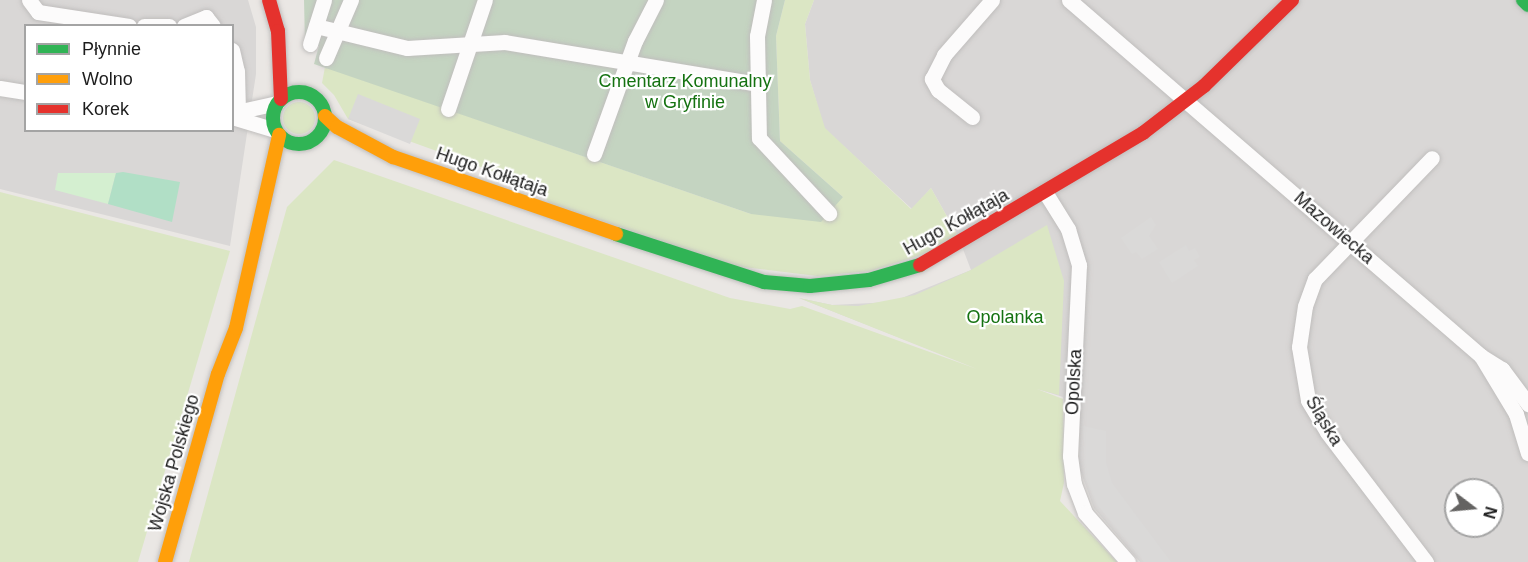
<!DOCTYPE html>
<html>
<head>
<meta charset="utf-8">
<style>
  body { margin:0 }
  #map { position:relative; width:1528px; height:562px; overflow:hidden; background:#eae7e4; font-family:Arial,sans-serif }
  div>[style] { position:absolute }
  .residential>* { inset:0; background:#d9d7d6 }
  .grass>* { inset:0; background:#dbe6c4 }
  .round { border-radius:50% }
  .cemetery>* { inset:0; background:#c4d4c1 }
  .park>* { inset:0; background:#d4efd0 }
  .pitch>* { inset:0; background:#b1dfc6 }
  .parking>* { inset:0; background:#dad9d8 }
  .roads { filter:drop-shadow(0 0 2px #c0bebd) drop-shadow(0 0 2px #c0bebd) }
  .street>* { height:15px; margin:-7.5px; padding:0 7.5px; transform-origin:7.5px; border-radius:7.5px; background:#fcfbfb }
  .fast>* { height:14px; margin:-7px; padding:0 7px; transform-origin:7px; border-radius:7px; background:#30b455 }
  .fast>.ring { margin:-7px; padding:0; box-sizing:content-box; background:none; border:14px solid #30b455; border-radius:50% }
  .slow>* { height:14px; margin:-7px; padding:0 7px; transform-origin:7px; border-radius:7px; background:#ff9f0a }
  .jam>* { height:14px; margin:-7px; padding:0 7px; transform-origin:7px; border-radius:7px; background:#e5322d }
  span { translate:-50% -50%; white-space:nowrap; text-align:center; line-height:1.15; -webkit-text-stroke:4.5px #fff; paint-order:stroke }
  .park-label { font-size:18px; color:#157211 }
  .street-label { font-size:18px; color:#1c1c1c }
  .legend { position:absolute; left:24px; top:24px; width:210px; height:108px; box-sizing:border-box; background:#fff; border:2px solid #a4a4a4; margin:0; padding:8px 10px; list-style:none; font-size:18px; color:#1c1c1c }
  .legend li { display:flex; align-items:center; gap:12px; height:30px }
  .legend b { width:30px; border:2px solid #a4a4a4 }
  .north { position:absolute; left:1444px; top:478px; width:60px; height:60px; box-sizing:border-box; background:#fff; border:2px solid #a4a4a4; border-radius:50%; rotate:106deg; font-size:16px; font-weight:700; line-height:24px; text-align:center; color:#1c1c1c }
  .north::after { content:''; display:block; margin:auto; width:21px; height:27px; background:#646362; clip-path:polygon(50% 0,100% 100%,50% 72%,0 100%) }
</style>
</head>
<body>
<div id="map">
  <div class="residential">
    <div style="clip-path:polygon(evenodd,0 0,248px 0,256px 27px,256px 74px,230px 246px,0 189px,0 0,26px 26px,232px 26px,232px 130px,26px 130px,26px 26px)"></div>
    <div style="clip-path:polygon(evenodd,814px 0,1528px 0,1528px 562px,1140px 562px,1094px 508px,1079px 467px,1080px 406px,1064px 405px,1063px 397px,994px 375px,799px 298px,832px 305px,892px 302px,971px 270px,958px 236px,931px 188px,912px 209px,824px 128px,810px 80px,805px 24px,814px 0,1456px 490px,1492px 490px,1492px 526px,1456px 526px,1456px 490px)"></div>
  </div>
  <div class="grass">
    <div style="clip-path:polygon(785px 0,814px 0,805px 24px,810px 80px,825px 128px,911px 209px,931px 188px,958px 236px,924px 254px,870px 271px,817px 276px,735px 266px,549px 203px,539px 188px,348px 119px,334px 95px,322px 83px,325px 67px,751px 214px,843px 197px,780px 141px,776px 36px)"></div>
    <div class="round" style="left:283px;top:102px;width:32px;height:32px"></div>
    <div style="clip-path:polygon(334px 160px,730px 298px,790px 309px,802px 306px,977px 369px,799px 298px,832px 305px,858px 306px,915px 295px,971px 270px,1047px 225px,1064px 281px,1059px 395px,1037px 389px,1063px 399px,1064px 483px,1060px 501px,1117px 562px,189px 562px,287px 207px)"></div>
    <div style="clip-path:polygon(0 192px,230px 251px,138px 562px,0 562px)"></div>
  </div>
  <div class="cemetery">
    <div style="clip-path:polygon(304px 0,785px 0,776px 36px,780px 141px,843px 197px,821px 222px,751px 214px,314px 64px,319px 46px,305px 43px)"></div>
  </div>
  <div class="park">
    <div style="clip-path:polygon(58px 173px,116px 173px,108px 204px,55px 190px)"></div>
  </div>
  <div class="pitch">
    <div style="clip-path:polygon(123px 172px,180px 182px,172px 222px,108px 204px,116px 173px)"></div>
  </div>
  <div class="parking">
    <div style="clip-path:polygon(358px 94px,420px 119px,410px 144px,348px 119px)"></div>
    <div style="clip-path:polygon(1151px 217px,1156px 225px,1149px 236px,1158px 249px,1142px 259px,1136px 252px,1132px 254px,1121px 238px)"></div>
    <div style="clip-path:polygon(1186px 245px,1189px 251px,1195px 248px,1200px 257px,1194px 260px,1198px 266px,1172px 283px,1159px 262px)"></div>
    <div style="clip-path:polygon(1083px 426px,1106px 431px,1106px 463px,1112px 483px,1171px 562px,1144px 562px,1097px 505px,1085px 477px)"></div>
  </div>
  <div class="roads">
    <div class="street">
      <div style="left:29px;top:0;width:15px;rotate:53deg"></div>
      <div style="left:38px;top:12px;width:92px;rotate:8.7deg"></div>
      <div style="left:764px;top:0;width:37px;rotate:101deg"></div>
      <div style="left:757px;top:36px;width:102px;rotate:88.9deg"></div>
      <div style="left:759px;top:138px;width:103px;rotate:47deg"></div>
      <div style="left:1069px;top:0;width:544px;rotate:40.83deg"></div>
      <div style="left:1481px;top:356px;width:25px;rotate:32deg"></div>
      <div style="left:1502px;top:369px;width:44px;rotate:53.4deg"></div>
      <div style="left:144px;top:26px;width:25px"></div>
      <div style="left:184px;top:26px;width:24px;rotate:-22deg"></div>
      <div style="left:206px;top:17px;width:11px;rotate:52deg"></div>
      <div style="left:316px;top:26px;width:94px;rotate:13.6deg"></div>
      <div style="left:407px;top:48px;width:98px;rotate:-3.5deg"></div>
      <div style="left:505px;top:42px;width:256px;rotate:9.4deg"></div>
      <div style="left:310px;top:44px;width:46px;rotate:-72.3deg"></div>
      <div style="left:232px;top:50px;width:22px;rotate:77deg"></div>
      <div style="left:237px;top:71px;width:40px;rotate:88.6deg"></div>
      <div style="left:326px;top:58px;width:63px;rotate:-66.7deg"></div>
      <div style="left:0;top:88px;width:26px;rotate:9deg"></div>
      <div style="left:448px;top:109px;width:115px;rotate:-71.3deg"></div>
      <div style="left:232px;top:113px;width:46px;rotate:-12.5deg"></div>
      <div style="left:232px;top:117px;width:45px;rotate:16.8deg"></div>
      <div style="left:972px;top:117px;width:43px;rotate:-141.5deg"></div>
      <div style="left:938px;top:90px;width:13px;rotate:-119deg"></div>
      <div style="left:932px;top:79px;width:27px;rotate:-63deg"></div>
      <div style="left:944px;top:55px;width:73px;rotate:-48.9deg"></div>
      <div style="left:594px;top:154px;width:120px;rotate:-70.1deg"></div>
      <div style="left:635px;top:41px;width:46px;rotate:-62.9deg"></div>
      <div style="left:1045px;top:192px;width:44px;rotate:58.1deg"></div>
      <div style="left:1068px;top:229px;width:38px;rotate:73deg"></div>
      <div style="left:1079px;top:265px;width:191px;rotate:92.7deg"></div>
      <div style="left:1070px;top:456px;width:28px;rotate:82deg"></div>
      <div style="left:1074px;top:484px;width:31px;rotate:69deg"></div>
      <div style="left:1085px;top:513px;width:65px;rotate:48.7deg"></div>
      <div style="left:1481px;top:356px;width:68px;rotate:58.9deg"></div>
      <div style="left:1516px;top:414px;width:41px;rotate:72.9deg"></div>
      <div style="left:1426px;top:562px;width:163px;rotate:-127.3deg"></div>
      <div style="left:1327px;top:432px;width:37px;rotate:-121deg"></div>
      <div style="left:1308px;top:400px;width:54px;rotate:-99.6deg"></div>
      <div style="left:1299px;top:347px;width:41px;rotate:-81.7deg"></div>
      <div style="left:1305px;top:306px;width:29px;rotate:-70deg"></div>
      <div style="left:1315px;top:279px;width:168px;rotate:-46deg"></div>
    </div>
    <div class="fast">
      <div style="left:1523px;top:0;width:7px;rotate:45deg"></div>
      <div class="ring" style="left:273px;top:92px;width:38px;height:38px"></div>
      <div style="left:616px;top:234px;width:156px;rotate:18deg"></div>
      <div style="left:764px;top:282px;width:46px;rotate:5deg"></div>
      <div style="left:810px;top:286px;width:59px;rotate:-5.8deg"></div>
      <div style="left:869px;top:280px;width:53px;rotate:-16.4deg"></div>
    </div>
    <div class="slow">
      <div style="left:325px;top:116px;width:16px;rotate:43deg"></div>
      <div style="left:337px;top:127px;width:64px;rotate:28.2deg"></div>
      <div style="left:393px;top:157px;width:236px;rotate:19deg"></div>
      <div style="left:165px;top:562px;width:195px;rotate:-74.3deg"></div>
      <div style="left:218px;top:374px;width:49px;rotate:-68.6deg"></div>
      <div style="left:236px;top:328px;width:198px;rotate:-77.4deg"></div>
    </div>
    <div class="jam">
      <div style="left:269px;top:0;width:32px;rotate:74deg"></div>
      <div style="left:278px;top:31px;width:68px;rotate:87.5deg"></div>
      <div style="left:920px;top:265px;width:259px;rotate:-30.6deg"></div>
      <div style="left:1143px;top:133px;width:77px;rotate:-37.6deg"></div>
      <div style="left:1204px;top:86px;width:123px;rotate:-44.3deg"></div>
    </div>
  </div>
  <div class="park-label">
    <span style="left:685px;top:92px">Cmentarz Komunalny<br>w Gryfinie</span>
    <span style="left:1005px;top:317px">Opolanka</span>
  </div>
  <div class="street-label">
    <span style="left:492px;top:172px;rotate:19deg">Hugo Kołłątaja</span>
    <span style="left:956px;top:222px;rotate:-29deg">Hugo Kołłątaja</span>
    <span style="left:1334px;top:228px;rotate:41deg">Mazowiecka</span>
    <span style="left:1074px;top:382px;rotate:-87deg">Opolska</span>
    <span style="left:1324px;top:421px;rotate:59deg">Śląska</span>
    <span style="left:174px;top:463px;rotate:-74deg">Wojska Polskiego</span>
  </div>
  <ul class="legend">
  <li><b style="height:8px;background:#30b455"></b>Płynnie</li>
  <li><b style="height:8px;background:#ff9f0a"></b>Wolno</li>
  <li><b style="height:8px;background:#e5322d"></b>Korek</li>
  </ul>
  <div class="north">N</div>
</div>
</body>
</html>
